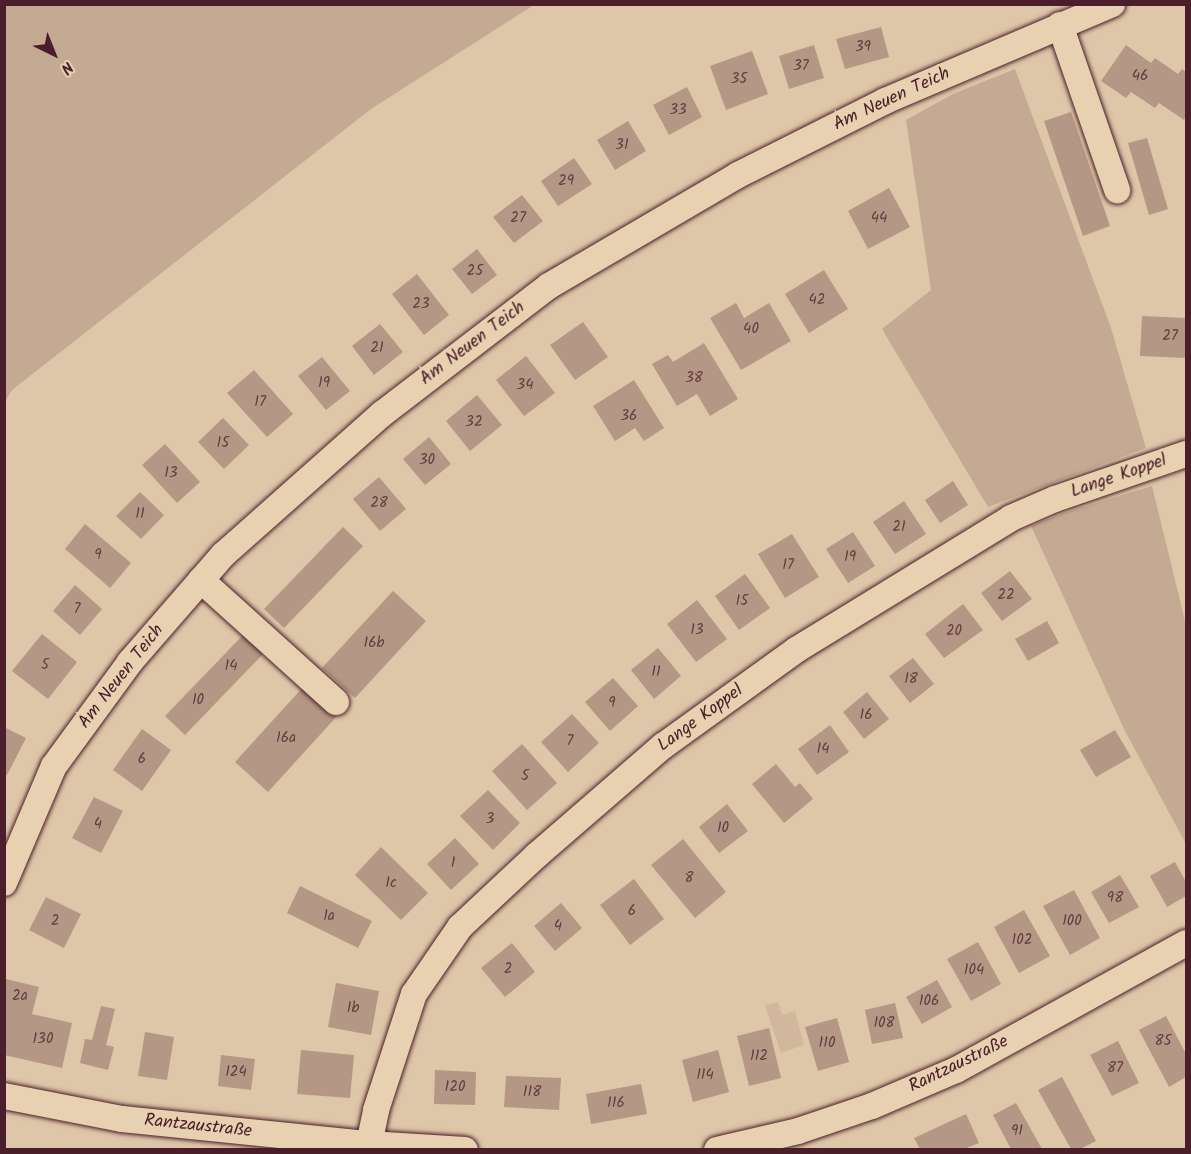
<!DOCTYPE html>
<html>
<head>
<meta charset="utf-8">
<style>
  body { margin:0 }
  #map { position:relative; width:1191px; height:1154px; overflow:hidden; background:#dec6a8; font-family:Kalam,sans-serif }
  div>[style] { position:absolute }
  .built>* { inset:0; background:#d1b89d }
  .green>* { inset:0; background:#c5aa93 }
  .building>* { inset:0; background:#b49784 }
  .roads { filter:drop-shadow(0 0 2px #4a1f2b) drop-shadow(0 0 2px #4a1f2b) }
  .minor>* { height:26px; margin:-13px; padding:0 13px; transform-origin:13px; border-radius:13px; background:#e7d1b0 }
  span { translate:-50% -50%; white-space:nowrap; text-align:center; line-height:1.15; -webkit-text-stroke:5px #e7d1b0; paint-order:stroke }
  .number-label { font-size:15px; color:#643d41 }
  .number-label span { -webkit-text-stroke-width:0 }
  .street-label { font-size:18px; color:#4a1f2b }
  .frame { position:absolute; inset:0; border:6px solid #4a1f2b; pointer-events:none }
  .north { position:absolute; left:24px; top:24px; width:60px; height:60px; -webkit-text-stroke:4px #e7d1b0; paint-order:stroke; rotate:137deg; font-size:16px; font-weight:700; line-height:24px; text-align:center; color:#4a1f2b }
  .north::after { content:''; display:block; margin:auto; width:21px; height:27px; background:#4a1f2b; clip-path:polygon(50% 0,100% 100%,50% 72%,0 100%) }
</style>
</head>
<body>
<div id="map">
  <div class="built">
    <div style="clip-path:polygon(778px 1002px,782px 1015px,795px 1011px,804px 1045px,781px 1053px,765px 1005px)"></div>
  </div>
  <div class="green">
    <div style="clip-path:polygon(5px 4px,534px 4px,534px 5px,371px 109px,12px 390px,5px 402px)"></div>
    <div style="clip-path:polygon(1015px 69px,1111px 328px,1146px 448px,988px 507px,882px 329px,931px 290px,906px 120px,953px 94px)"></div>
    <div style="clip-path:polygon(1152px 486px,1186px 625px,1186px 844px,1125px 731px,1031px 526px,1061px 514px)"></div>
  </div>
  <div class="building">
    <div style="clip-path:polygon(881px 27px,889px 57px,845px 69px,836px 39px)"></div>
    <div style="clip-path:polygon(814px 45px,824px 78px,789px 89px,779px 56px)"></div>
    <div style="clip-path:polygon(1126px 45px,1151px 63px,1155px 58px,1178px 74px,1182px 69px,1186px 72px,1186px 115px,1184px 120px,1159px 103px,1155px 108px,1131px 92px,1126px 98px,1101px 81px)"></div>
    <div style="clip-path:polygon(752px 51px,768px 94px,726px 110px,710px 66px)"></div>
    <div style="clip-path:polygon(687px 87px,702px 117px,669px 135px,653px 105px)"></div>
    <div style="clip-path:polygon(1071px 112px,1110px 226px,1083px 236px,1044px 121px)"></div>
    <div style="clip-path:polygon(628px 121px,646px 151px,615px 170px,597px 140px)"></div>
    <div style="clip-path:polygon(1147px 138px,1168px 209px,1149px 215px,1128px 143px)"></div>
    <div style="clip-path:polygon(574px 158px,592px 184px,558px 206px,541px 181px)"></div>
    <div style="clip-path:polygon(889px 188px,910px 227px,868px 249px,848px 211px)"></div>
    <div style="clip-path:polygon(522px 195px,543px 221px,514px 243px,493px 217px)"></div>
    <div style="clip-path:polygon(477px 249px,497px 275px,472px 294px,452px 269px)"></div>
    <div style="clip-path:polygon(824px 270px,848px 309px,809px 333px,785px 294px)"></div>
    <div style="clip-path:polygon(417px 274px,449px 315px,424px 335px,392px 294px)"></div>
    <div style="clip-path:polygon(736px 303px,744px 318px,769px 303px,791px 341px,741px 370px,710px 318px)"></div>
    <div style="clip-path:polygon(1142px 316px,1186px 318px,1186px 358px,1140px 356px)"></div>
    <div style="clip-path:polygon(583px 322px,608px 357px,575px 380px,550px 345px)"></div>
    <div style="clip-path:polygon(380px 324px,403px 352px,374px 375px,352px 346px)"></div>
    <div style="clip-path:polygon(704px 343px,738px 399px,710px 416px,697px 394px,677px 406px,652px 364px,668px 355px,673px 362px)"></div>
    <div style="clip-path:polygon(526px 356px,555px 393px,524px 416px,496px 380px)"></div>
    <div style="clip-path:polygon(322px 357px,350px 391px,326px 410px,298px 376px)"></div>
    <div style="clip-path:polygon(254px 370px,293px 414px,267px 437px,227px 393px)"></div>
    <div style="clip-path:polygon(634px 380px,664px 428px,644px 441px,635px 428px,615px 441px,593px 406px)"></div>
    <div style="clip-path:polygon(477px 395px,502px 425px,470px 451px,446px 421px)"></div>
    <div style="clip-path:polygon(223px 418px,249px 445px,224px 469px,198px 442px)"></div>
    <div style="clip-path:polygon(429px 437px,451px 464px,425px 485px,403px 459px)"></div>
    <div style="clip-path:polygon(165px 444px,200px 482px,177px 503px,142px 465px)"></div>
    <div style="clip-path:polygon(379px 477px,406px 509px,380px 531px,353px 499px)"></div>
    <div style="clip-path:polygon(953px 481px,968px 505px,940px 523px,925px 500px)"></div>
    <div style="clip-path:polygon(140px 492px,164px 515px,141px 539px,116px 516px)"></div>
    <div style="clip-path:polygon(904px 501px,926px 534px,895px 554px,873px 522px)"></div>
    <div style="clip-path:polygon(85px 524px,131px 563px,110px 588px,65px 549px)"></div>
    <div style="clip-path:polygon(343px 527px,363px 546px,284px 628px,264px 609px)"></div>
    <div style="clip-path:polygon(853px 532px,875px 566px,848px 583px,826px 549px)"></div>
    <div style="clip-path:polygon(792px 534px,819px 577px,785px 598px,758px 554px)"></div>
    <div style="clip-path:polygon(1010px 571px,1032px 599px,1002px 621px,981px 593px)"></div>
    <div style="clip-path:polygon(745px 574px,770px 608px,739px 630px,715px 596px)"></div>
    <div style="clip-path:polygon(75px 585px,102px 609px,80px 635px,53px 611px)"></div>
    <div style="clip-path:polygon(393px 591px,426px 621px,355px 698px,322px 668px)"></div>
    <div style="clip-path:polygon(697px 600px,727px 639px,696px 662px,667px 624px)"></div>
    <div style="clip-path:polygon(963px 604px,983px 630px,944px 658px,925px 634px)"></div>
    <div style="clip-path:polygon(1047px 621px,1059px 643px,1028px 661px,1015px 639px)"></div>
    <div style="clip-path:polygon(245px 633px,265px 652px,185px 735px,165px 716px)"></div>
    <div style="clip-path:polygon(42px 634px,77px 662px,48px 699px,12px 671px)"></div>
    <div style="clip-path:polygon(658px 648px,681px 676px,654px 699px,631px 670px)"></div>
    <div style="clip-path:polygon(913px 658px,934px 684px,910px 703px,889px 676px)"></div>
    <div style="clip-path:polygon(613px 678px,638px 706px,610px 731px,585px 702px)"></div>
    <div style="clip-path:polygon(305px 685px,338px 715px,268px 792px,235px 762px)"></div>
    <div style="clip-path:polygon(867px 692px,889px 719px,864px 739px,843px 712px)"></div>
    <div style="clip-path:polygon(572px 714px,599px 743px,568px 772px,541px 742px)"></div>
    <div style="clip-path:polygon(830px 725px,849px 752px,817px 775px,798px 749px)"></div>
    <div style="clip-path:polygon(4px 727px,26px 738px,7px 775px,4px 774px)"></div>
    <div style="clip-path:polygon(142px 729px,171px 750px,142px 791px,113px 770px)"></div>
    <div style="clip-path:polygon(1115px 730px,1131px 757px,1096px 777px,1080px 750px)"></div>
    <div style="clip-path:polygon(522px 744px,557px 783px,527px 810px,492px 771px)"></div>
    <div style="clip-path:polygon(776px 764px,795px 787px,800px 783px,813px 799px,784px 823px,752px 784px)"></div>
    <div style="clip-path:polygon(488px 790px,520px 823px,493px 850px,460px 816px)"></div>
    <div style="clip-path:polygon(94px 797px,123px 811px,101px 853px,72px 838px)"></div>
    <div style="clip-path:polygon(727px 804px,748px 831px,719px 853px,699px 827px)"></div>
    <div style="clip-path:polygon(455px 838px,479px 864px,451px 890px,427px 864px)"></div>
    <div style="clip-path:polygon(683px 839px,726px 892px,695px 918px,651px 865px)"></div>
    <div style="clip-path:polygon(381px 847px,428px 893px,401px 920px,355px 875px)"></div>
    <div style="clip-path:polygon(1175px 862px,1186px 882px,1186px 896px,1167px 907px,1150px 876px)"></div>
    <div style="clip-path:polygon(1120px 875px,1139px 907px,1109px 923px,1091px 892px)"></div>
    <div style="clip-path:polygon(634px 879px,664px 919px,630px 945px,600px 905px)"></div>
    <div style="clip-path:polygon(300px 886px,372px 921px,358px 948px,287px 913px)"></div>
    <div style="clip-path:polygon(1074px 890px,1100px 938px,1070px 955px,1043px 906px)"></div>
    <div style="clip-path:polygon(46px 897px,81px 914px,64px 948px,29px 930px)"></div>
    <div style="clip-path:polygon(561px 903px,582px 928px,555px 951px,534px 926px)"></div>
    <div style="clip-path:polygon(1024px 910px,1050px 956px,1019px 973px,994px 927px)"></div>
    <div style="clip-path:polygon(978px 942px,1001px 984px,971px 1001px,947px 959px)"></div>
    <div style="clip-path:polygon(512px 943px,535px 972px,505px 997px,481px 968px)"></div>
    <div style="clip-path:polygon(6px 979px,39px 987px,32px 1014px,72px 1023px,62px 1068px,4px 1055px)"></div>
    <div style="clip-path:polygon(937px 980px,952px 1007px,922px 1024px,906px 997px)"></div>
    <div style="clip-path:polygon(336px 983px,379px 991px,371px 1035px,328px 1027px)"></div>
    <div style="clip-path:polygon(895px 1003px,903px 1038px,872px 1044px,865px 1010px)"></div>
    <div style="clip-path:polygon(101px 1006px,115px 1009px,106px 1045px,114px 1047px,108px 1070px,80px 1063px,85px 1039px,92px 1040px)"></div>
    <div style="clip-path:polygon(1166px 1016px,1186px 1054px,1186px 1077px,1169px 1087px,1139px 1030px)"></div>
    <div style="clip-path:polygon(837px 1018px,849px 1062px,818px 1071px,805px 1027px)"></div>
    <div style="clip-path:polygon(769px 1028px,781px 1078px,749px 1086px,737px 1036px)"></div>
    <div style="clip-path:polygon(145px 1032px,174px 1037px,167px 1080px,138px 1076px)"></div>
    <div style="clip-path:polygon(1118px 1041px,1139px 1083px,1112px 1096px,1090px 1055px)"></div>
    <div style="clip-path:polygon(301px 1050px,354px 1055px,350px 1098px,297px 1094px)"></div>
    <div style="clip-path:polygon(718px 1050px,729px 1092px,693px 1102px,682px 1060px)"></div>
    <div style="clip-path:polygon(221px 1055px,255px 1059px,251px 1090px,218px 1086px)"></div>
    <div style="clip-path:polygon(435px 1070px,476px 1072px,475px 1105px,434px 1104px)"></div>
    <div style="clip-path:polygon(506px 1076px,561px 1078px,559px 1110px,504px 1107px)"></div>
    <div style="clip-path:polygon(1062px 1077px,1096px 1141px,1080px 1149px,1071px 1149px,1038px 1090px)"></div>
    <div style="clip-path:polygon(641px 1084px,647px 1114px,591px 1124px,586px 1094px)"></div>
    <div style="clip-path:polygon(1016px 1103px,1042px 1149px,1011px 1149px,993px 1115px)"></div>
    <div style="clip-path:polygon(966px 1114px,979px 1143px,964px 1149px,920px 1149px,914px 1138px)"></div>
  </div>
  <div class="roads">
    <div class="minor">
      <div style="left:1060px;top:25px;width:175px;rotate:70.9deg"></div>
      <div style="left:201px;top:580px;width:182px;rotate:42.1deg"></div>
      <div style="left:4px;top:883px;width:127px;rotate:-66.9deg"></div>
      <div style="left:54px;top:766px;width:129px;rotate:-53.8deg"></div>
      <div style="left:130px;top:662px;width:142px;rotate:-49deg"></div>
      <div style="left:223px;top:555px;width:213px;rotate:-41.6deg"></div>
      <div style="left:382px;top:414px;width:210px;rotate:-37.5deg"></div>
      <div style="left:549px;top:286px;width:219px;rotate:-30.4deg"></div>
      <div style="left:738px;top:175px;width:165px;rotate:-26.7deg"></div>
      <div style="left:885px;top:101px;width:247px;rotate:-23.1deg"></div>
      <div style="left:4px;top:1096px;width:120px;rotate:11deg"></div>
      <div style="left:122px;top:1119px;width:248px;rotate:5.8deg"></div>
      <div style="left:369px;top:1144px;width:96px;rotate:3.6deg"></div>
      <div style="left:369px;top:1144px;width:35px;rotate:-78deg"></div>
      <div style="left:376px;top:1110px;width:122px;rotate:-71.9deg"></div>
      <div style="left:414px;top:994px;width:81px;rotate:-55.5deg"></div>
      <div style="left:460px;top:927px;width:105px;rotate:-43.1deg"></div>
      <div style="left:537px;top:855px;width:167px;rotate:-40.9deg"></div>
      <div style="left:663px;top:746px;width:164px;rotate:-35.8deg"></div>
      <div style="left:796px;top:650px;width:252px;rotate:-31.5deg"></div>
      <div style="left:1011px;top:518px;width:48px;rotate:-23.4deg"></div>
      <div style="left:1055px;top:499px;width:139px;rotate:-19deg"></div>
      <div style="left:717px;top:1150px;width:83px;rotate:-13.2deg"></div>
      <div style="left:798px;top:1131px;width:78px;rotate:-18.7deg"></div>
      <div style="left:872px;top:1106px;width:91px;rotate:-23.2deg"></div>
      <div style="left:956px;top:1070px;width:263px;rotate:-28.9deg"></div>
    </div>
  </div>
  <div class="number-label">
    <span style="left:863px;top:48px">39</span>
    <span style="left:801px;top:67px">37</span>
    <span style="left:1140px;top:77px">46</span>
    <span style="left:739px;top:80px">35</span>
    <span style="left:678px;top:111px">33</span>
    <span style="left:622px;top:146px">31</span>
    <span style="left:566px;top:182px">29</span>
    <span style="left:518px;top:219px">27</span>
    <span style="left:879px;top:219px">44</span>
    <span style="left:475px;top:272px">25</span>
    <span style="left:817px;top:301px">42</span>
    <span style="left:421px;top:305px">23</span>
    <span style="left:751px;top:330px">40</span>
    <span style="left:1170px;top:337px">27</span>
    <span style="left:377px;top:349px">21</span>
    <span style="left:694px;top:379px">38</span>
    <span style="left:324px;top:384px">19</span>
    <span style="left:525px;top:386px">34</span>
    <span style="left:260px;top:403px">17</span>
    <span style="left:629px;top:417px">36</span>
    <span style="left:474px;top:423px">32</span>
    <span style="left:223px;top:444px">15</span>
    <span style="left:427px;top:461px">30</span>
    <span style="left:171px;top:474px">13</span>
    <span style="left:379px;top:504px">28</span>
    <span style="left:140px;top:515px">11</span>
    <span style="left:899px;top:528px">21</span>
    <span style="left:98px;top:556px">9</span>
    <span style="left:850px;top:558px">19</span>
    <span style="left:788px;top:566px">17</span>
    <span style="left:1006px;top:596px">22</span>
    <span style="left:742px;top:602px">15</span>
    <span style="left:77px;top:610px">7</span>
    <span style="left:697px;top:631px">13</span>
    <span style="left:954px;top:632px">20</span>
    <span style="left:374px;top:644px">16b</span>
    <span style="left:45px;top:666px">5</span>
    <span style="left:231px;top:667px">14</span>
    <span style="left:656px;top:673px">11</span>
    <span style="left:911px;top:680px">18</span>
    <span style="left:198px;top:701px">10</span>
    <span style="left:612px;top:704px">9</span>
    <span style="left:866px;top:716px">16</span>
    <span style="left:286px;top:739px">16a</span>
    <span style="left:570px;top:742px">7</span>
    <span style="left:823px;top:750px">14</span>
    <span style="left:142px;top:760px">6</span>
    <span style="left:525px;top:777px">5</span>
    <span style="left:490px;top:820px">3</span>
    <span style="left:98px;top:825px">4</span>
    <span style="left:723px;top:829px">10</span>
    <span style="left:453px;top:864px">1</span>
    <span style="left:689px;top:879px">8</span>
    <span style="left:391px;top:884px">1c</span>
    <span style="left:1115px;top:899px">98</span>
    <span style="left:632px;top:912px">6</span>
    <span style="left:329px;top:917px">1a</span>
    <span style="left:55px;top:922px">2</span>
    <span style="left:1072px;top:922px">100</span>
    <span style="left:558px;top:927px">4</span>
    <span style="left:1022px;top:941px">102</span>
    <span style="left:508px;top:970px">2</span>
    <span style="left:974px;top:971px">104</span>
    <span style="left:20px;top:997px">2a</span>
    <span style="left:929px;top:1002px">106</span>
    <span style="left:353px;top:1009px">1b</span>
    <span style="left:884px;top:1024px">108</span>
    <span style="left:43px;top:1040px">130</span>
    <span style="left:1163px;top:1042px">85</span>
    <span style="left:827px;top:1044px">110</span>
    <span style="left:759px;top:1057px">112</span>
    <span style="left:1115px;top:1069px">87</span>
    <span style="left:236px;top:1073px">124</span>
    <span style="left:705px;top:1076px">114</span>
    <span style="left:455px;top:1088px">120</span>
    <span style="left:532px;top:1093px">118</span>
    <span style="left:616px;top:1104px">116</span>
    <span style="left:1017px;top:1132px">91</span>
  </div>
  <div class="street-label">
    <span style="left:892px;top:100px;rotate:-25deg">Am Neuen Teich</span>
    <span style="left:473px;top:344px;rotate:-37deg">Am Neuen Teich</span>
    <span style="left:1119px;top:477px;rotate:-19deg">Lange Koppel</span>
    <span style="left:122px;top:677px;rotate:-52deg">Am Neuen Teich</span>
    <span style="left:701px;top:719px;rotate:-36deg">Lange Koppel</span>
    <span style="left:959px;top:1065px;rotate:-26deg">Rantzaustraße</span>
    <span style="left:198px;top:1127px;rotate:6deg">Rantzaustraße</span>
  </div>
  <div class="frame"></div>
  <div class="north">N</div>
</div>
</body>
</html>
